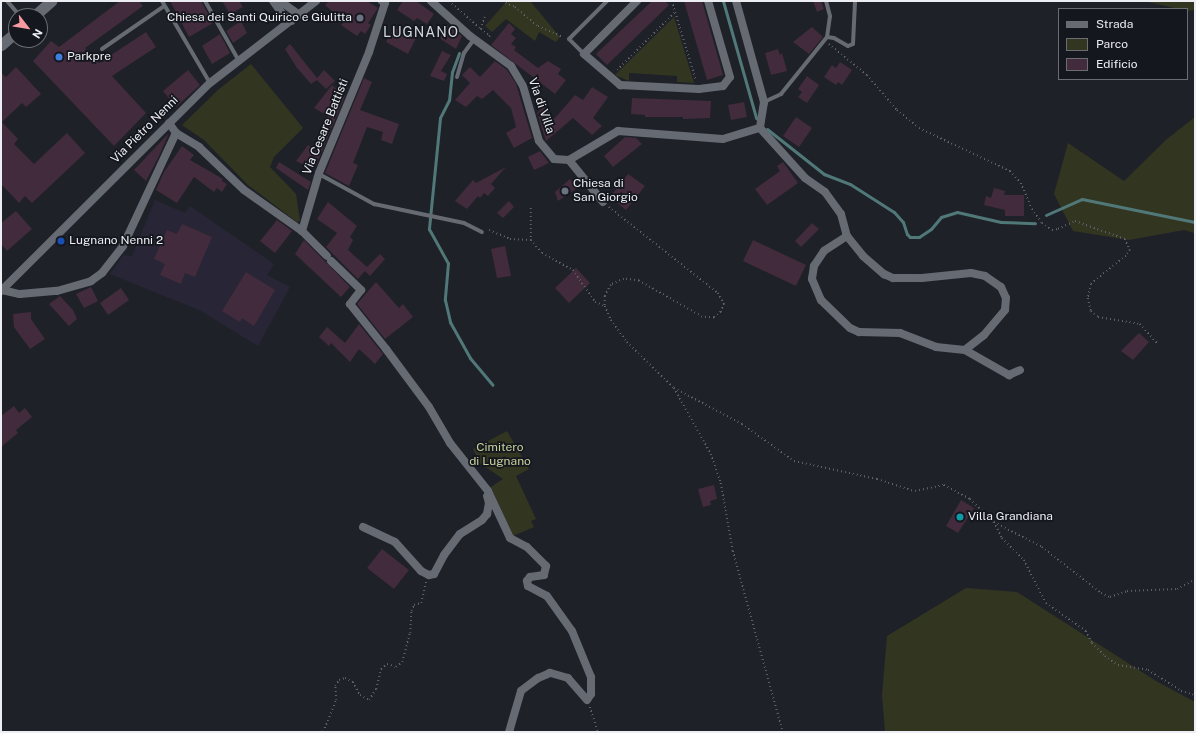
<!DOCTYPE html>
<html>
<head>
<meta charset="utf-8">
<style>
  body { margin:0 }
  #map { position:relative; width:1196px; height:733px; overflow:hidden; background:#1e2128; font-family:"Public Sans",sans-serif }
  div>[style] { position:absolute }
  .education>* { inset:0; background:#282536 }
  .green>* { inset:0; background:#323621 }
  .stream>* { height:3px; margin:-1.5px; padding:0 1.5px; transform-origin:1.5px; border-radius:1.5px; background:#517878 }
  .building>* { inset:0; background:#422b3c }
  .path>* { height:1.5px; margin-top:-0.75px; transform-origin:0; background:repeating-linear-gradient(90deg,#5e6167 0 1px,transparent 0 4px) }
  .service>* { height:4px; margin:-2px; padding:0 2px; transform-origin:2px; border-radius:2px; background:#666a72 }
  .minor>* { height:8px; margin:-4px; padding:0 4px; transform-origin:4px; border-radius:4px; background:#666a72 }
  .secondary>* { height:11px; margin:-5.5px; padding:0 5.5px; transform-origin:5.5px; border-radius:5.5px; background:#666a72 }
  .dots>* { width:11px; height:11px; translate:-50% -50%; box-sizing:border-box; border:2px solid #15171e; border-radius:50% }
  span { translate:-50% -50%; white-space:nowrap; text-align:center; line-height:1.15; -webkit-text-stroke:3.5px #15171e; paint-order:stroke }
  .poi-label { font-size:12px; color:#eceef3 }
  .right { translate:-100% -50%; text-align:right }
  .left { translate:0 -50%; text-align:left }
  .street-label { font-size:12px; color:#eceef3 }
  .park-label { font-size:12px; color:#c8d29c }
  .quarter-label { font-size:14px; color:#d2d7e0; letter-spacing:1px }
  .frame { position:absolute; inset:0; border:2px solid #eceef3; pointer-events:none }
  .legend { position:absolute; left:1058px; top:8px; width:130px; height:72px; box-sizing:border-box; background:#15171e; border:1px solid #6b6d73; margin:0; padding:5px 7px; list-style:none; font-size:12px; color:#eceef3 }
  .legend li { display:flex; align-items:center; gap:8px; height:20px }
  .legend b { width:20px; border:1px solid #6b6d73 }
  .north { position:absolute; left:8px; top:8px; width:40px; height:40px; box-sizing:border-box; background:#15171e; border:1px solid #6b6d73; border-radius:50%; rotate:121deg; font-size:11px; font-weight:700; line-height:16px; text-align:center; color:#eceef3 }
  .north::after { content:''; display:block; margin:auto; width:14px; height:18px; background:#f49aa0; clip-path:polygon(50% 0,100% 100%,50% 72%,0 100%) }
</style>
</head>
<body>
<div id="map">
  <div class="education">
    <div style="clip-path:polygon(155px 200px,185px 213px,190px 206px,274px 264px,267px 275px,290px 287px,258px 346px,201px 311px,110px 274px,123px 255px,132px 256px)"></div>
  </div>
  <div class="green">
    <div style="clip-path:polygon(507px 1px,530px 1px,560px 37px,556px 42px,539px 32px,535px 41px,506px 19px,492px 32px,485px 26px)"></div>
    <div style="clip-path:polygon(1144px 1px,1195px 1px,1195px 10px,1187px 11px)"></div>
    <div style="clip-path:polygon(674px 17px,694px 83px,677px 82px,677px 76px,629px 73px,629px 81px,615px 75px)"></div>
    <div style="clip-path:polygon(251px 64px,303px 128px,274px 157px,270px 167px,296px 194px,300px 221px,297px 222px,248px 185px,204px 140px,182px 125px,218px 90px)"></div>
    <div style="clip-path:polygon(1195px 117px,1195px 233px,1184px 230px,1129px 240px,1073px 231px,1054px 194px,1068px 143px,1124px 181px,1167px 139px)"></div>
    <div style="clip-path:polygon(507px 431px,529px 469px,516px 476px,536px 519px,531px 521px,534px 527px,513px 536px,491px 487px,503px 479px,480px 463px,473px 449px)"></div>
    <div style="clip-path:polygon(966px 588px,1017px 592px,1156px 681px,1195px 702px,1195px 732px,885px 732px,882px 695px,887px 636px)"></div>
  </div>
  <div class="stream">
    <div style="left:723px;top:1px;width:122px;rotate:74.2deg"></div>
    <div style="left:459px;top:53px;width:20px;rotate:110deg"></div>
    <div style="left:452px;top:72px;width:28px;rotate:96deg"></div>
    <div style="left:449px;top:100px;width:20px;rotate:117deg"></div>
    <div style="left:440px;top:118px;width:112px;rotate:95.7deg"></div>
    <div style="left:429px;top:229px;width:39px;rotate:61deg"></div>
    <div style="left:448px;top:263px;width:37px;rotate:95deg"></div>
    <div style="left:445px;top:300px;width:23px;rotate:77deg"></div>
    <div style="left:450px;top:322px;width:41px;rotate:60.9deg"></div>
    <div style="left:470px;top:358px;width:35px;rotate:50deg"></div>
    <div style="left:767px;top:129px;width:73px;rotate:38.3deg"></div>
    <div style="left:824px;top:174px;width:28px;rotate:21deg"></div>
    <div style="left:850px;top:184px;width:52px;rotate:32.5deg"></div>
    <div style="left:894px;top:212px;width:13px;rotate:48deg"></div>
    <div style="left:903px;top:222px;width:13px;rotate:72deg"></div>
    <div style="left:907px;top:234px;width:4px;rotate:45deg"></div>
    <div style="left:910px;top:237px;width:9px"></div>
    <div style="left:919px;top:237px;width:14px;rotate:-34deg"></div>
    <div style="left:931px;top:229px;width:16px;rotate:-50deg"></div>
    <div style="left:941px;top:217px;width:17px;rotate:-17deg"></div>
    <div style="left:957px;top:212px;width:45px;rotate:12.8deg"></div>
    <div style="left:1001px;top:222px;width:34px;rotate:2deg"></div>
    <div style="left:1046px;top:215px;width:39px;rotate:-24deg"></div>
    <div style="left:1082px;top:199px;width:115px;rotate:11.5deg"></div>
  </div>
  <div class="building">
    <div style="clip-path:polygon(120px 1px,139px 1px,143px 6px,85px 48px,99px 63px,146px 32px,156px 47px,112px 76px,146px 113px,114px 146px,33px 61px,51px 41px,59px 47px)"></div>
    <div style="clip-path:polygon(170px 1px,201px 1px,213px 23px,189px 37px)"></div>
    <div style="clip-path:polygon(222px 1px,239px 1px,243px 7px,230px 14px)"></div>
    <div style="clip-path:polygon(329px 1px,367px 1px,378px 8px,368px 23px,371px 25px,365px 34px,361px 31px,357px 36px,341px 25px,344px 22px,325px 5px)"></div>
    <div style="clip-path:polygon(403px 1px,416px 1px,434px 14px,427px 24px,417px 18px,414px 21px,397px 10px)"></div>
    <div style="clip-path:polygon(652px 1px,665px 1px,669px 5px,607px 65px,596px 54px)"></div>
    <div style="clip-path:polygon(684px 1px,702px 1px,723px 75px,707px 80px)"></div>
    <div style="clip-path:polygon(813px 1px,821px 1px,824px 9px,817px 12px)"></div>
    <div style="clip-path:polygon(241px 21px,247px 33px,233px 43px,226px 31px)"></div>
    <div style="clip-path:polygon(509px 23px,515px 29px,511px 34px,516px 38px,511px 44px,516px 47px,514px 50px,538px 68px,548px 61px,561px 69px,558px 74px,566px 80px,555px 94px,491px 45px)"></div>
    <div style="clip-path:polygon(447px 25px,462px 36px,456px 49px,439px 38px)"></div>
    <div style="clip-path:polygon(394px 27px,416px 38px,408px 54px,386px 42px)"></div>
    <div style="clip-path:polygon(812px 27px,823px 37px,809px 54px,793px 42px)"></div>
    <div style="clip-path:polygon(220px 34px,230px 53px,212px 64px,202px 46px)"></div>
    <div style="clip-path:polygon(290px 44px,317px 78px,324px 70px,335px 81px,326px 89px,317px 80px,311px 84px,297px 68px,285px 49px)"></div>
    <div style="clip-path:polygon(778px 49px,780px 55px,782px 53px,787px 71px,771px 75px,765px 53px)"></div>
    <div style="clip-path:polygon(442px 51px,451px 55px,441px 71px,447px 74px,444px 81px,430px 76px)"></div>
    <div style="clip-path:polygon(495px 61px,507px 70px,516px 84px,532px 138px,514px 148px,506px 133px,516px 127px,511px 108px,493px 90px,482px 99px,477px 96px,466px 107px,455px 100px,470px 83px,462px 75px,470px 67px,480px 77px)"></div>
    <div style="clip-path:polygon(840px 62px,852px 70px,842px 85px,838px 82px,836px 85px,824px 77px,832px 65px,836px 68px)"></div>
    <div style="clip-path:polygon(16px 67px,41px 94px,26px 107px,22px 103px,2px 122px,18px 139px,14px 144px,34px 164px,67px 133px,85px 153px,32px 203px,25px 196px,19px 203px,1px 184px,1px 73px,6px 77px)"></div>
    <div style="clip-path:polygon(188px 70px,200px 85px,176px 107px,163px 91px)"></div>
    <div style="clip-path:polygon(807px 76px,819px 85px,807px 103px,798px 97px,802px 92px,798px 89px)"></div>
    <div style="clip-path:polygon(364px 78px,372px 82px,360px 110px,399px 124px,392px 144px,381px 140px,383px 132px,367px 127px,353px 163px,358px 165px,349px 186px,325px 173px)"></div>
    <div style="clip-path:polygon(332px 85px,345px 96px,314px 170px,296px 161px,308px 145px,314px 149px,328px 116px,314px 108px)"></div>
    <div style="clip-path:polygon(592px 87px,608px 97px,593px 118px,602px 126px,592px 135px,573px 118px,546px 141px,537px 113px,544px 106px,554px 119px,575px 95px,583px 100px)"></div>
    <div style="clip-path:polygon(632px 98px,711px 101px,710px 118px,683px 119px,683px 117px,645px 117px,645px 115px,631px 114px)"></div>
    <div style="clip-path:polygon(744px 102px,747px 117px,731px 120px,728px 105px)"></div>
    <div style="clip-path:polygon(796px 117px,812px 128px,799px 147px,783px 136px)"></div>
    <div style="clip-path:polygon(169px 133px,159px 156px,146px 181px,134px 170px)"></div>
    <div style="clip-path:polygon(625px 137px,636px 138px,642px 144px,613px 167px,604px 156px)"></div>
    <div style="clip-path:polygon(182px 146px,194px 155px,190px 160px,223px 179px,222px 181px,227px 184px,222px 192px,217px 188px,214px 192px,194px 177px,177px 203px,156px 190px,164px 172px)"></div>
    <div style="clip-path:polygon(540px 151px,549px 163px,534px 170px,528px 157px)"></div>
    <div style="clip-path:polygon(279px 162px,311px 182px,308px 190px,276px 168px)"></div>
    <div style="clip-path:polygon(783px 162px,798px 183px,767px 205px,755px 189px,780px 171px,777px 166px)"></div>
    <div style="clip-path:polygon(506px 167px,491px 184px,495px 188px,488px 196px,484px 193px,480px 198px,478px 196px,467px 209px,455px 201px,473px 180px,476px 183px)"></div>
    <div style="clip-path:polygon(628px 174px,645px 186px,626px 210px,610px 197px)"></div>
    <div style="clip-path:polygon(570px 179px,577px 188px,558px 201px,555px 192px)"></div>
    <div style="clip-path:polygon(994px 188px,1005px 191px,1004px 195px,1024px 195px,1024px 216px,1005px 216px,1005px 210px,984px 205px,986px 196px,991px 198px)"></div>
    <div style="clip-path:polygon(509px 201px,514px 207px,503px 218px,497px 213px)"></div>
    <div style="clip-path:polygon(328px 202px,357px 226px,350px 237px,353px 240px,348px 250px,367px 267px,380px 254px,385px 259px,370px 276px,365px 271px,358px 279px,326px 247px,337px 233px,317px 219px)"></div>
    <div style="clip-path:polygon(16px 211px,32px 229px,7px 251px,1px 244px,1px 223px)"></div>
    <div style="clip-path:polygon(277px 220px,292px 231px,275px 253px,260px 241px)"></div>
    <div style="clip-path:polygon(812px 223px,819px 229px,801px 247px,795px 241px)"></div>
    <div style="clip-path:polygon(182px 224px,212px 237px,195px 277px,185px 273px,181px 284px,160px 275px,165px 264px,154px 259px,167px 230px,177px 234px)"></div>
    <div style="clip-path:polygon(304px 240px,350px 287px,341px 297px,295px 254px)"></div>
    <div style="clip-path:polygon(753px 240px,806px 265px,796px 286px,743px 261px)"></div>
    <div style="clip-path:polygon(505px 246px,511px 276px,497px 278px,491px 249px)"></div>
    <div style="clip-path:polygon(576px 268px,590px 283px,569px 303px,555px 288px)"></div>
    <div style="clip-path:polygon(246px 272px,275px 290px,254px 326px,242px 318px,240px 322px,222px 311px)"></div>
    <div style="clip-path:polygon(376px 282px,399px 308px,403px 304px,413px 317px,385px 339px,357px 304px)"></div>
    <div style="clip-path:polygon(91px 287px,98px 301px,84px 308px,76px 294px)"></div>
    <div style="clip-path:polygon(121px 288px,129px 300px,108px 315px,100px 303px)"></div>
    <div style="clip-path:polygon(60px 296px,73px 310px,77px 319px,69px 326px,49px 304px)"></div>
    <div style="clip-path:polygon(31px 312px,31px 319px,45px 339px,30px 349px,14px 327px,13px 314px)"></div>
    <div style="clip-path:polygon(359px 324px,383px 354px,375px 364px,359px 349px,350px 362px,331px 343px,329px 346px,319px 337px,327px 327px,345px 343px)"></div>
    <div style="clip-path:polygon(1139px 333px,1149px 342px,1133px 360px,1121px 351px)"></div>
    <div style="clip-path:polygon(14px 406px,19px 413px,25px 408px,32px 417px,16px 430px,18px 433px,1px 447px,1px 416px)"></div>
    <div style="clip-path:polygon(714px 485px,717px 499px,710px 501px,711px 505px,703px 507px,698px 489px)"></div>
    <div style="clip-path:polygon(961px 500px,974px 508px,958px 533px,946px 526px)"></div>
    <div style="clip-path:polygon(382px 549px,409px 570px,394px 589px,367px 568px)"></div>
  </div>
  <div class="path">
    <div style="left:449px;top:1px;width:43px;rotate:41.2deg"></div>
    <div style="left:502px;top:1px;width:14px;rotate:25deg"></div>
    <div style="left:515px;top:7px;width:30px;rotate:40deg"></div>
    <div style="left:538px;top:26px;width:27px;rotate:24deg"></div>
    <div style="left:672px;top:1px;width:83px;rotate:73.1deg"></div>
    <div style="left:485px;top:17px;width:13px;rotate:108deg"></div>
    <div style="left:481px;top:29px;width:11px;rotate:38deg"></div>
    <div style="left:490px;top:36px;width:4px;rotate:124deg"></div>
    <div style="left:829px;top:44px;width:49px;rotate:39.2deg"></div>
    <div style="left:867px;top:75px;width:46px;rotate:49.4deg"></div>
    <div style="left:897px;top:110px;width:28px;rotate:39deg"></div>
    <div style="left:919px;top:128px;width:101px;rotate:25.3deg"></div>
    <div style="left:1010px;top:171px;width:16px;rotate:47deg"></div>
    <div style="left:1021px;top:183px;width:28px;rotate:67deg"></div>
    <div style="left:1032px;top:209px;width:17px;rotate:54deg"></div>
    <div style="left:1042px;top:223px;width:12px;rotate:35deg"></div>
    <div style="left:1052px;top:230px;width:6px;rotate:-9deg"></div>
    <div style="left:1058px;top:229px;width:19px;rotate:-25deg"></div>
    <div style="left:1075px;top:221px;width:53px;rotate:19.8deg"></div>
    <div style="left:1125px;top:239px;width:12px;rotate:66deg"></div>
    <div style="left:1130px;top:250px;width:7px;rotate:124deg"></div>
    <div style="left:1126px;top:256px;width:45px;rotate:141.3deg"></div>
    <div style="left:1091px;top:284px;width:14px;rotate:102deg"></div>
    <div style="left:1088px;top:298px;width:13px;rotate:77deg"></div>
    <div style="left:1091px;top:311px;width:9px;rotate:41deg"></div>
    <div style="left:1098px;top:317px;width:43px;rotate:9.5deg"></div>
    <div style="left:1140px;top:324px;width:28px;rotate:48deg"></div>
    <div style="left:617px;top:70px;width:82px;rotate:-45deg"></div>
    <div style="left:609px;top:207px;width:139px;rotate:38.3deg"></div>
    <div style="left:718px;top:293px;width:13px;rotate:61deg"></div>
    <div style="left:724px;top:304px;width:9px;rotate:111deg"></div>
    <div style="left:721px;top:312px;width:9px;rotate:139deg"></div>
    <div style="left:714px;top:318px;width:12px;rotate:-175deg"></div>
    <div style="left:702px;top:317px;width:73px;rotate:-150.3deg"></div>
    <div style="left:639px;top:281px;width:15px;rotate:-172deg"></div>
    <div style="left:624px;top:279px;width:14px;rotate:155deg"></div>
    <div style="left:611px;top:285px;width:13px;rotate:119deg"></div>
    <div style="left:605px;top:296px;width:10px;rotate:90deg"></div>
    <div style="left:605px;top:306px;width:15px;rotate:67deg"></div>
    <div style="left:611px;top:320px;width:27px;rotate:54deg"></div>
    <div style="left:627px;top:342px;width:66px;rotate:44.4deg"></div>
    <div style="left:674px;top:388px;width:77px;rotate:27.9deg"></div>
    <div style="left:742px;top:424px;width:64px;rotate:35.4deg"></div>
    <div style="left:794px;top:461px;width:85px;rotate:12.2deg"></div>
    <div style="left:877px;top:479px;width:40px;rotate:18deg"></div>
    <div style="left:915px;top:491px;width:30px;rotate:-12deg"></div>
    <div style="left:944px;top:485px;width:30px;rotate:28deg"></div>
    <div style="left:970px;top:499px;width:33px;rotate:44deg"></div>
    <div style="left:994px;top:522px;width:54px;rotate:27.5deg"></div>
    <div style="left:1042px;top:547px;width:75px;rotate:37.9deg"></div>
    <div style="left:1101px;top:593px;width:10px;rotate:24deg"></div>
    <div style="left:1110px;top:597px;width:18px;rotate:-19deg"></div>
    <div style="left:1127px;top:591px;width:50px;rotate:-2.3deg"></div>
    <div style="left:1177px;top:589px;width:20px;rotate:-27deg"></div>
    <div style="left:531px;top:208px;width:32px;rotate:90deg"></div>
    <div style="left:531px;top:240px;width:17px;rotate:50deg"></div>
    <div style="left:542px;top:253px;width:35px;rotate:29deg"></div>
    <div style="left:573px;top:270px;width:39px;rotate:55deg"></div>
    <div style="left:595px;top:302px;width:11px;rotate:22deg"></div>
    <div style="left:489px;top:230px;width:23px;rotate:23deg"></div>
    <div style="left:510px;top:239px;width:21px;rotate:3deg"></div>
    <div style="left:674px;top:388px;width:76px;rotate:60.7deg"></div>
    <div style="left:711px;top:454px;width:31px;rotate:71deg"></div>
    <div style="left:721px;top:483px;width:69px;rotate:80deg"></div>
    <div style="left:733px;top:551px;width:188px;rotate:74.6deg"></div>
    <div style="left:994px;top:522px;width:18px;rotate:63deg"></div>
    <div style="left:1002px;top:538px;width:31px;rotate:45deg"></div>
    <div style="left:1024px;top:560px;width:48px;rotate:62.9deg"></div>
    <div style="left:1046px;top:603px;width:49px;rotate:35deg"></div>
    <div style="left:1086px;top:631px;width:13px;rotate:63deg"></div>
    <div style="left:1092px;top:643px;width:18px;rotate:45deg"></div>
    <div style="left:1105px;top:656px;width:16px;rotate:35deg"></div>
    <div style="left:1118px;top:665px;width:30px;rotate:9deg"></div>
    <div style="left:1148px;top:670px;width:39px;rotate:32deg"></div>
    <div style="left:1181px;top:691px;width:15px;rotate:16deg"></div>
    <div style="left:590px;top:707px;width:26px;rotate:72deg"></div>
    <div style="left:323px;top:732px;width:35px;rotate:-68deg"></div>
    <div style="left:336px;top:700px;width:14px;rotate:-94deg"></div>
    <div style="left:335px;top:686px;width:7px;rotate:-56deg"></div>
    <div style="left:339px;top:680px;width:6px;rotate:-18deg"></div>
    <div style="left:345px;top:678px;width:9px;rotate:27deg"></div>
    <div style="left:353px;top:682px;width:15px;rotate:62deg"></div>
    <div style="left:360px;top:695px;width:10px;rotate:29deg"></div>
    <div style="left:369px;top:700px;width:13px;rotate:-58deg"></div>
    <div style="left:376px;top:689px;width:21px;rotate:-76deg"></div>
    <div style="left:381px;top:669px;width:8px;rotate:-40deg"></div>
    <div style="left:387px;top:664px;width:9px;rotate:18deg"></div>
    <div style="left:396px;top:667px;width:8px;rotate:-40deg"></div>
    <div style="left:402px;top:662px;width:30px;rotate:-75deg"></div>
    <div style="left:410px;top:633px;width:22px;rotate:-87deg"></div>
    <div style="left:411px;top:611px;width:7px;rotate:-63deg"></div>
    <div style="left:414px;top:605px;width:7px;rotate:-16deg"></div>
    <div style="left:421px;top:603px;width:22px;rotate:-77deg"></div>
  </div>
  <div class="service">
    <div style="left:7px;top:1px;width:20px;rotate:49deg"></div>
    <div style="left:162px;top:1px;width:95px;rotate:59.7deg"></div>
    <div style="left:205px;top:1px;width:69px;rotate:60.5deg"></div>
    <div style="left:826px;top:1px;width:16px;rotate:75deg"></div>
    <div style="left:830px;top:16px;width:21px;rotate:98deg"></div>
    <div style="left:102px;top:49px;width:75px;rotate:-34.7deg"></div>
    <div style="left:584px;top:54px;width:21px;rotate:-135deg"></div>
    <div style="left:569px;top:39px;width:54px;rotate:-45deg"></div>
    <div style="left:457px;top:77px;width:25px;rotate:-74deg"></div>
    <div style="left:464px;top:53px;width:17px;rotate:-54deg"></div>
    <div style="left:764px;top:102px;width:19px;rotate:-25deg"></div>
    <div style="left:781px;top:94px;width:73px;rotate:-51.1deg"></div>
    <div style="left:827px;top:37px;width:7px;rotate:8deg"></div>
    <div style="left:834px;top:38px;width:16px;rotate:30deg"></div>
    <div style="left:848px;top:46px;width:5px;rotate:-22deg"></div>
    <div style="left:853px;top:44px;width:43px;rotate:-87.3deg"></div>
    <div style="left:319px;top:174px;width:63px;rotate:28.6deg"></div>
    <div style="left:374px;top:204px;width:92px;rotate:11.9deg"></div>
    <div style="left:464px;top:223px;width:20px;rotate:27deg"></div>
  </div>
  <div class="minor">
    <div style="left:273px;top:1px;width:19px;rotate:54deg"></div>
    <div style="left:284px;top:16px;width:9px;rotate:32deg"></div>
    <div style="left:280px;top:1px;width:24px;rotate:36deg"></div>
    <div style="left:431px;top:1px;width:52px;rotate:41.9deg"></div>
    <div style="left:470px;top:36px;width:51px;rotate:36.2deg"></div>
    <div style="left:511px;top:66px;width:23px;rotate:59deg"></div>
    <div style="left:523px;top:86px;width:57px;rotate:73.8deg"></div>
    <div style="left:539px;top:141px;width:23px;rotate:50deg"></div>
    <div style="left:554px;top:159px;width:15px;rotate:4deg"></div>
    <div style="left:569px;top:160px;width:57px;rotate:-30.6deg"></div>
    <div style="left:618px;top:131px;width:105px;rotate:4.4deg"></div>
    <div style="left:723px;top:139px;width:39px;rotate:-17deg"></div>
    <div style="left:637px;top:1px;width:75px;rotate:135deg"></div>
    <div style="left:584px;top:54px;width:48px;rotate:40.7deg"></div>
    <div style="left:620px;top:85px;width:79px;rotate:2.9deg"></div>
    <div style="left:699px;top:89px;width:24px;rotate:-7deg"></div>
    <div style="left:723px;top:86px;width:11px;rotate:-52deg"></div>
    <div style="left:730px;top:77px;width:79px;rotate:-106.1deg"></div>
    <div style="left:736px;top:1px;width:105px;rotate:74.5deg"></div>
    <div style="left:764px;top:102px;width:26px;rotate:99deg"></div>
    <div style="left:169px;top:123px;width:12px;rotate:55deg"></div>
    <div style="left:176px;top:133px;width:27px;rotate:31deg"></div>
    <div style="left:199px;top:147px;width:62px;rotate:43.7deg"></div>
    <div style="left:244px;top:190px;width:71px;rotate:35.3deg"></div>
    <div style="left:302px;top:231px;width:35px;rotate:45deg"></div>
    <div style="left:760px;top:128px;width:67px;rotate:48deg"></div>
    <div style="left:805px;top:178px;width:24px;rotate:35deg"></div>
    <div style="left:825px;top:192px;width:27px;rotate:54deg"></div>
    <div style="left:841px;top:214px;width:23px;rotate:75deg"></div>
    <div style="left:847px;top:236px;width:26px;rotate:51deg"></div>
    <div style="left:863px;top:256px;width:28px;rotate:41deg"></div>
    <div style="left:884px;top:274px;width:10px;rotate:24deg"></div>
    <div style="left:893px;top:278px;width:29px"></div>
    <div style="left:922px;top:278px;width:49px;rotate:-5.8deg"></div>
    <div style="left:971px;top:273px;width:14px;rotate:12deg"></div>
    <div style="left:985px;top:276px;width:19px;rotate:35deg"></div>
    <div style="left:1001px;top:287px;width:12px;rotate:66deg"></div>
    <div style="left:1006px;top:298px;width:12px;rotate:95deg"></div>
    <div style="left:1005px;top:310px;width:33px;rotate:130deg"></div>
    <div style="left:984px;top:335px;width:24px;rotate:142deg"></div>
    <div style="left:569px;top:160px;width:54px;rotate:51deg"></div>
    <div style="left:302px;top:231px;width:60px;rotate:-73.7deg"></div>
    <div style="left:319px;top:173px;width:131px;rotate:-67.5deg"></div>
    <div style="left:369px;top:52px;width:52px;rotate:-71.9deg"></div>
    <div style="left:385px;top:3px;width:4px;rotate:-146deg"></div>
    <div style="left:847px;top:236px;width:27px;rotate:147deg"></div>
    <div style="left:824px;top:251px;width:18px;rotate:124deg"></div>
    <div style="left:814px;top:266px;width:13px;rotate:99deg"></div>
    <div style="left:812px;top:279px;width:23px;rotate:67deg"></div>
    <div style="left:821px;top:300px;width:40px;rotate:44deg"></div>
    <div style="left:850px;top:328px;width:10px;rotate:24deg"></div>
    <div style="left:859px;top:332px;width:41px;rotate:1.4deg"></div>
    <div style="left:900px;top:333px;width:39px;rotate:21deg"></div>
    <div style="left:936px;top:347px;width:29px;rotate:6deg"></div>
    <div style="left:965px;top:350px;width:51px;rotate:29.6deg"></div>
    <div style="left:1009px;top:375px;width:12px;rotate:-24deg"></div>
    <div style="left:331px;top:261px;width:42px;rotate:44deg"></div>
    <div style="left:361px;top:290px;width:18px;rotate:128deg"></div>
    <div style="left:350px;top:304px;width:58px;rotate:51.3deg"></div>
    <div style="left:386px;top:349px;width:72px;rotate:53.4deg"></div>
    <div style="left:429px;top:407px;width:42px;rotate:59.7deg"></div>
    <div style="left:450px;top:443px;width:61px;rotate:51.6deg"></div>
    <div style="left:488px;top:491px;width:52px;rotate:64.9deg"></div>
    <div style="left:510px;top:538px;width:19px;rotate:28deg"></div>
    <div style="left:527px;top:547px;width:27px;rotate:45deg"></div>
    <div style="left:546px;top:566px;width:9px;rotate:103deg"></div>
    <div style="left:544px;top:575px;width:14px;rotate:172deg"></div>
    <div style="left:530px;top:577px;width:5px;rotate:127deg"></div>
    <div style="left:527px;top:581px;width:5px;rotate:79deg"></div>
    <div style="left:528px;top:586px;width:21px;rotate:28deg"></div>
    <div style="left:547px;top:596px;width:43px;rotate:54.5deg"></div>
    <div style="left:572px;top:631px;width:50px;rotate:67.6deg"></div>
    <div style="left:591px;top:677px;width:17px;rotate:90deg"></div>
    <div style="left:591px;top:694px;width:7px;rotate:124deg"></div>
    <div style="left:587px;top:700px;width:29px;rotate:-131deg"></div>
    <div style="left:568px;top:678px;width:19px;rotate:-164deg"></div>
    <div style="left:550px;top:673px;width:13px;rotate:157deg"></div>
    <div style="left:538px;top:678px;width:21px;rotate:143deg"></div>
    <div style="left:521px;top:691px;width:43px;rotate:106.3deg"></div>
    <div style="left:2px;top:290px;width:18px;rotate:13deg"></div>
    <div style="left:20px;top:294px;width:37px;rotate:-5deg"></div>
    <div style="left:57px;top:291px;width:35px;rotate:-16deg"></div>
    <div style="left:91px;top:281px;width:14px;rotate:-36deg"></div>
    <div style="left:102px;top:273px;width:34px;rotate:-52deg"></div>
    <div style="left:123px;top:246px;width:125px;rotate:-64.9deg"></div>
    <div style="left:1px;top:291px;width:295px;rotate:-44.9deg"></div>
    <div style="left:210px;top:83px;width:134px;rotate:-37.7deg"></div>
    <div style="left:363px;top:527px;width:35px;rotate:25deg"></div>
    <div style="left:395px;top:542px;width:39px;rotate:48deg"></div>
    <div style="left:421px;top:571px;width:9px;rotate:27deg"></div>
    <div style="left:429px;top:575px;width:5px;rotate:-11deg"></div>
    <div style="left:434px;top:574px;width:21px;rotate:-62deg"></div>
    <div style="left:444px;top:555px;width:26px;rotate:-53deg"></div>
    <div style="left:460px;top:534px;width:26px;rotate:-32deg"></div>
    <div style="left:482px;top:520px;width:8px;rotate:-50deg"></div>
    <div style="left:487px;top:514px;width:11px;rotate:-80deg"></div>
    <div style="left:489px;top:503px;width:7px;rotate:-106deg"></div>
  </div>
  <div class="secondary">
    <div style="left:34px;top:16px;width:23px;rotate:-41deg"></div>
    <div style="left:1px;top:45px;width:20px;rotate:-41deg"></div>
  </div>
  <div class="dots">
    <div style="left:360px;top:18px;background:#6b7280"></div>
    <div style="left:59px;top:57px;background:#3f7fe0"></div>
    <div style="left:565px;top:191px;background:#6b7280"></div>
    <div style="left:61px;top:241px;background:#1a4fb4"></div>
    <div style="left:960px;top:517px;background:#0f9aa8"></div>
  </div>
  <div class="poi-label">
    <span class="right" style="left:352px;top:18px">Chiesa dei Santi Quirico e Giulitta</span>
    <span class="left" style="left:67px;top:57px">Parkpre</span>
    <span class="left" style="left:573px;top:191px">Chiesa di<br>San Giorgio</span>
    <span class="left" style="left:69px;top:241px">Lugnano Nenni 2</span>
    <span class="left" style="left:968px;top:517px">Villa Grandiana</span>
  </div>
  <div class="street-label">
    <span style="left:541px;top:106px;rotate:71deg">Via di Villa</span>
    <span style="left:326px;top:127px;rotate:-68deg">Via Cesare Battisti</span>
    <span style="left:145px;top:130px;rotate:-45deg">Via Pietro Nenni</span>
  </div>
  <div class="park-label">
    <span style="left:500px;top:455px">Cimitero<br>di Lugnano</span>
  </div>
  <div class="quarter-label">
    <span style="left:421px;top:32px">LUGNANO</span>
  </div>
  <div class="frame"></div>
  <ul class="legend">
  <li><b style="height:5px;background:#666a72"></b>Strada</li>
  <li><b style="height:11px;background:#323621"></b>Parco</li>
  <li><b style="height:11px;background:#422b3c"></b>Edificio</li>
  </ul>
  <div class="north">N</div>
</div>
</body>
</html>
